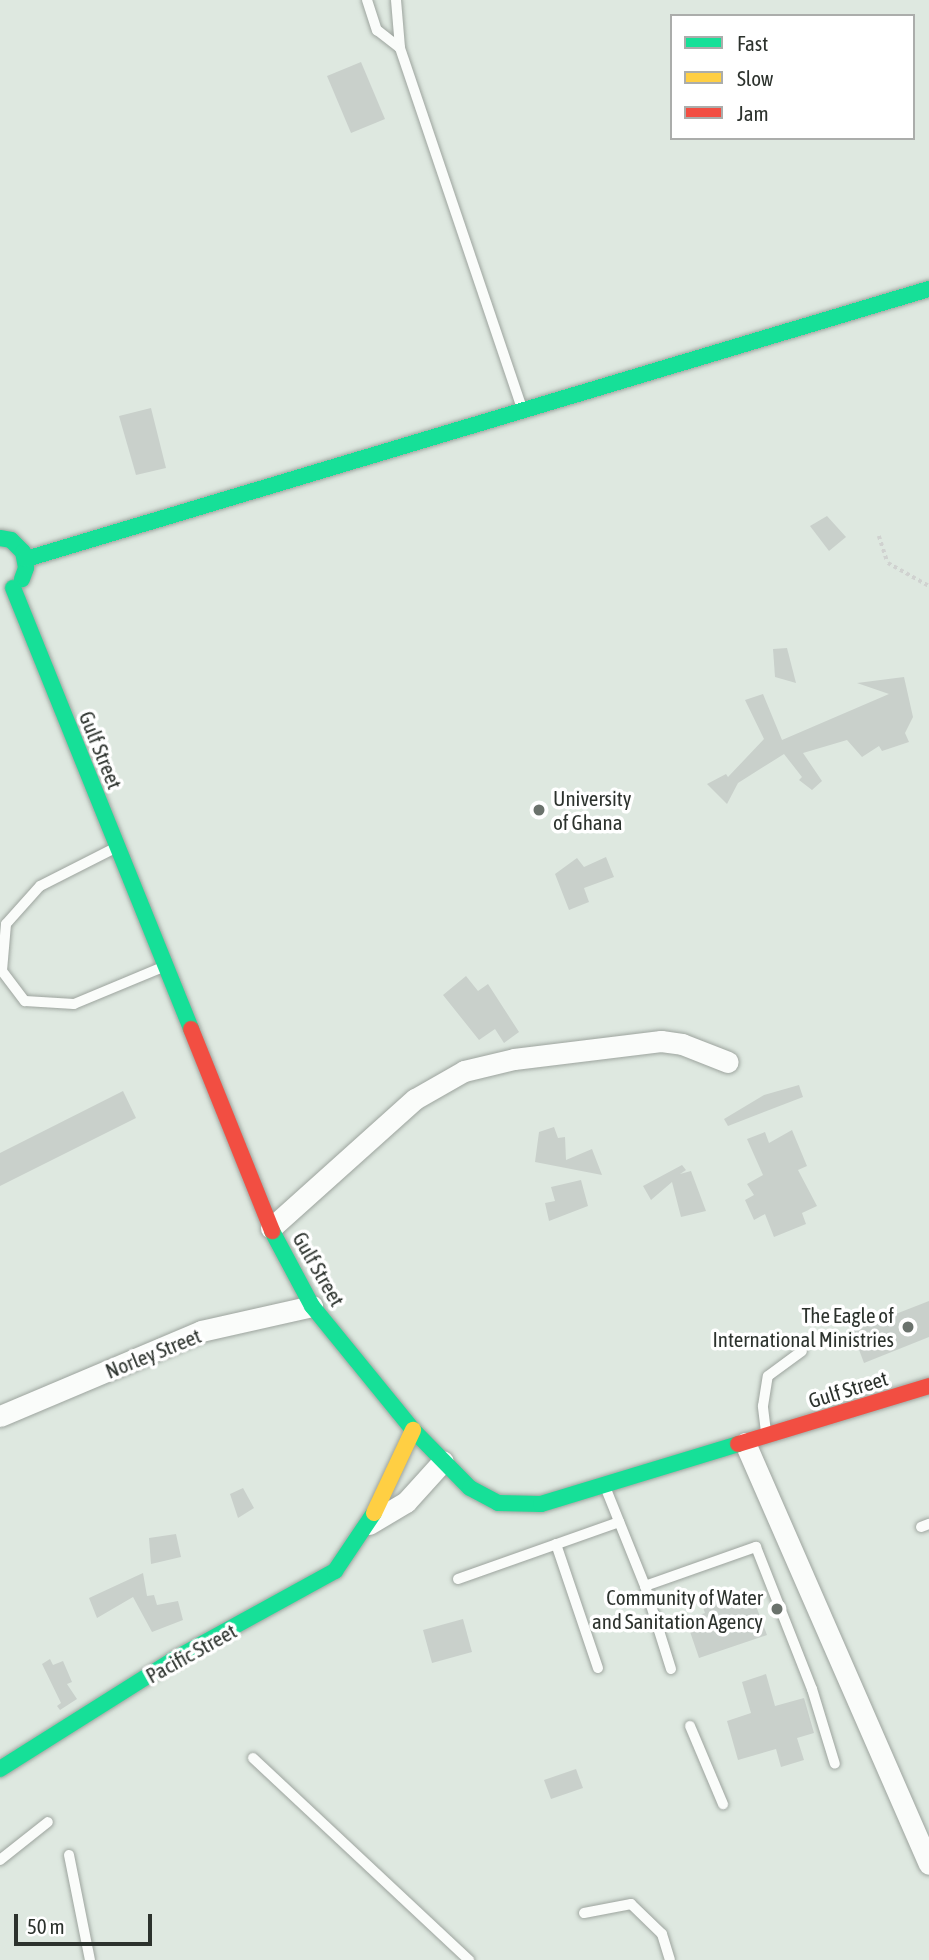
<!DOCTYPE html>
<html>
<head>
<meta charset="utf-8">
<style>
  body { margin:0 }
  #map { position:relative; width:929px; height:1960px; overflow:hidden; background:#dee8e0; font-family:"Asap Condensed",sans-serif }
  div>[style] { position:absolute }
  .building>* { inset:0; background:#c9d0cb }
  .path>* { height:3.5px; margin-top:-1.75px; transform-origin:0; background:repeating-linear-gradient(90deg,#d0d2d0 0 3.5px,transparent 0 7px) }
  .roads { filter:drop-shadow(0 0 2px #9da49e) drop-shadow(0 0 2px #9da49e) }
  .lane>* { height:10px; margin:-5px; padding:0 5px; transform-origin:5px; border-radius:5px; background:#fafcfa }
  .street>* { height:21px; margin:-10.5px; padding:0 10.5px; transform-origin:10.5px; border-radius:10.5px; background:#fafcfa }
  .fast>* { height:16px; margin:-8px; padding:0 8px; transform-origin:8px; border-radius:8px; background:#16e098 }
  .slow>* { height:16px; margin:-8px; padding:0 8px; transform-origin:8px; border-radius:8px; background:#ffcf43 }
  .jam>* { height:16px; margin:-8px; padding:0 8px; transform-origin:8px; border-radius:8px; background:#f24e42 }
  .dots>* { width:19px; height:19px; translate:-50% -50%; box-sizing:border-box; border:4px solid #fff; border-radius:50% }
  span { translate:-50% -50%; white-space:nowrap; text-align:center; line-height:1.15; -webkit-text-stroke:7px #fff; paint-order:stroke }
  .street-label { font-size:21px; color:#2c322d }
  .poi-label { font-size:21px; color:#2c322d }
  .left { translate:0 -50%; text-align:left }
  .right { translate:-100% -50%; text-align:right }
  .legend { position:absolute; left:670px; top:14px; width:245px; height:126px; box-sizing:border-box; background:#fff; border:2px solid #abadab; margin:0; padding:9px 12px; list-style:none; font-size:21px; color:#2c322d }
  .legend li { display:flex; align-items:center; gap:14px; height:35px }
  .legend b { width:35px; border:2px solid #abadab }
  .scale { position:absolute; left:14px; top:1914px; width:138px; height:32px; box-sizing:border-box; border:4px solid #2c322d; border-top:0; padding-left:9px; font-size:21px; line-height:24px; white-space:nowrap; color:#2c322d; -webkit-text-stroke:5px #fff; paint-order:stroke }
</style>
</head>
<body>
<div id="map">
  <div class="building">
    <div style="clip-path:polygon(361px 62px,385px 119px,351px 133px,327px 76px)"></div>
    <div style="clip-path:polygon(151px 408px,166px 468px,136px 475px,119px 416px)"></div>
    <div style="clip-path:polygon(827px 516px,846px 537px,829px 551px,810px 526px)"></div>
    <div style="clip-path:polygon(787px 648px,796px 683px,775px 677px,773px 649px)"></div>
    <div style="clip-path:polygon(904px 677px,913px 717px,905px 733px,909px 742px,882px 751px,879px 746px,862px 757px,847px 740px,803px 753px,822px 781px,812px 790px,799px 780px,802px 777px,784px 754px,738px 783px,727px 804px,707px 784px,726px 774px,728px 777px,764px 739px,745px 700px,763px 694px,782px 740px,889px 694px,857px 683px)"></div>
    <div style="clip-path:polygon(606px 857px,614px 877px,584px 888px,589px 902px,569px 910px,555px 874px,577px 858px,584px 867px)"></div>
    <div style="clip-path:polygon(466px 976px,478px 991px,488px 984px,519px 1032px,504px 1043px,495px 1029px,479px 1040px,443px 995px)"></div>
    <div style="clip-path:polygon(799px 1085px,803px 1097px,728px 1126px,724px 1119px,764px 1095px)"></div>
    <div style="clip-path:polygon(123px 1091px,136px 1118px,0 1186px,0 1153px)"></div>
    <div style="clip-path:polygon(554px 1127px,558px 1138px,565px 1137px,566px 1160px,592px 1149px,602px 1175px,535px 1162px,539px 1132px)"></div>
    <div style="clip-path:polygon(792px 1130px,807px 1166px,798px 1170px,817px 1206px,802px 1213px,806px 1224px,774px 1237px,765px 1214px,754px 1220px,745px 1200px,754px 1195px,747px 1184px,763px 1175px,747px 1139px,765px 1132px,769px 1143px)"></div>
    <div style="clip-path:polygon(682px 1165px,686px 1170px,680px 1174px,691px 1171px,706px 1211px,681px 1217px,672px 1182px,651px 1200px,643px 1186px)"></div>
    <div style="clip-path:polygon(581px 1180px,588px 1206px,549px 1221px,545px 1203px,555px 1201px,551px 1187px)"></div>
    <div style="clip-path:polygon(929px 1301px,929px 1337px,864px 1363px,852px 1331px)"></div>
    <div style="clip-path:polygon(243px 1488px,254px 1508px,238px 1518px,230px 1494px)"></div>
    <div style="clip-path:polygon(176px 1534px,181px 1557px,151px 1564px,149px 1538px)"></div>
    <div style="clip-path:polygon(143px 1573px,147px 1596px,154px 1595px,157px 1605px,178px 1601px,183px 1620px,152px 1632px,133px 1597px,97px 1618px,89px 1598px)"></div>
    <div style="clip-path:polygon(721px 1588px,727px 1606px,753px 1598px,767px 1635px,699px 1658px,686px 1620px,705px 1613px,699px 1596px)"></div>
    <div style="clip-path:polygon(463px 1619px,472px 1652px,432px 1663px,423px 1630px)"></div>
    <div style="clip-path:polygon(50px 1659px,53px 1665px,63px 1661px,72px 1682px,67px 1684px,77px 1699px,60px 1710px,57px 1706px,61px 1703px,42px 1664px)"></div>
    <div style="clip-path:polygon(766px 1674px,775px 1706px,804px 1698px,814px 1733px,797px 1738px,804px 1760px,781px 1767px,776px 1749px,738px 1760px,727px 1721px,751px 1713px,742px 1682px)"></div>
    <div style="clip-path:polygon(576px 1769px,583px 1788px,551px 1799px,544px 1780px)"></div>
  </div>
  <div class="path">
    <div style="left:879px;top:536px;width:28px;rotate:72deg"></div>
    <div style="left:888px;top:563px;width:47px;rotate:29.3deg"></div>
  </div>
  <div class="roads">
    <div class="lane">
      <div style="left:367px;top:0;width:32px;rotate:72deg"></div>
      <div style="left:377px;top:30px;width:29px;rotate:38deg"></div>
      <div style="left:396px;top:0;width:48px;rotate:85.2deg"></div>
      <div style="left:400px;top:48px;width:380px;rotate:71.3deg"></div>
      <div style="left:115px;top:848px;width:84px;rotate:153.1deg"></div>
      <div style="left:40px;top:886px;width:51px;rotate:131.8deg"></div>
      <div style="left:6px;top:924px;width:47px;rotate:94.9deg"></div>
      <div style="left:2px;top:971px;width:38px;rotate:53deg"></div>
      <div style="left:25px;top:1001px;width:49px;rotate:3.5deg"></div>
      <div style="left:74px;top:1004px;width:96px;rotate:-22.6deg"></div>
      <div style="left:766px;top:1432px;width:26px;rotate:-97deg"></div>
      <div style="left:763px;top:1406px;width:30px;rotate:-81deg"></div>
      <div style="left:768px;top:1376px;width:42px;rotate:-36.3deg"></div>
      <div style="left:606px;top:1489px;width:105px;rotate:68.1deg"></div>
      <div style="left:645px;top:1586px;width:118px;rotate:-19.4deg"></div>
      <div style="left:756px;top:1547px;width:153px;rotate:68.5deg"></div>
      <div style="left:812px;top:1689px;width:78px;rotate:73deg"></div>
      <div style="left:921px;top:1527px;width:9px;rotate:-21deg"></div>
      <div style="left:556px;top:1544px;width:131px;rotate:71.3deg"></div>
      <div style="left:458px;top:1579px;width:171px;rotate:-19.5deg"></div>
      <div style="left:645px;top:1586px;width:87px;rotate:72.6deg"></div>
      <div style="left:690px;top:1726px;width:85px;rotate:67.1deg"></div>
      <div style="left:253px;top:1758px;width:296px;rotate:43.1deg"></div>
      <div style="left:69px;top:1855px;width:107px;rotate:78.7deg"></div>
      <div style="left:0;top:1860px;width:61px;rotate:-38.4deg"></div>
      <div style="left:584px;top:1913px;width:48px;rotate:-10.8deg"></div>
      <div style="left:631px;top:1904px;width:43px;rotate:44.1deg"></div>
      <div style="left:662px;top:1934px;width:27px;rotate:73deg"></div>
    </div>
    <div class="street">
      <div style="left:271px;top:1228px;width:193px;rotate:-41.9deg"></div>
      <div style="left:415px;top:1099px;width:56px;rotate:-29.7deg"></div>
      <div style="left:464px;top:1071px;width:51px;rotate:-13.5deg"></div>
      <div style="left:514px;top:1059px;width:148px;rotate:-7deg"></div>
      <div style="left:661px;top:1041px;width:21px;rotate:8deg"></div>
      <div style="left:682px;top:1044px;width:49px;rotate:21.4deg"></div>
      <div style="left:0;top:1416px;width:218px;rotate:-22.9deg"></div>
      <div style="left:201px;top:1331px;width:114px;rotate:-12.7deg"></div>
      <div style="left:745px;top:1443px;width:459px;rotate:66.4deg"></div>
      <div style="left:369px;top:1524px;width:43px;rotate:-30.7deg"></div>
      <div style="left:406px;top:1502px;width:55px;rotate:-47.9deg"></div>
    </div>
    <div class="fast">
      <div style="left:0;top:538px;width:11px;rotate:10deg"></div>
      <div style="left:11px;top:540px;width:17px;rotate:45deg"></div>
      <div style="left:23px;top:552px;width:16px;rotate:79deg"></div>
      <div style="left:26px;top:568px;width:12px;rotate:110deg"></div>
      <div style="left:26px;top:559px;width:943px;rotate:-16.65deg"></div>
      <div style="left:13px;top:588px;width:476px;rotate:68deg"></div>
      <div style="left:272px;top:1231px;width:85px;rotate:61.9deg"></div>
      <div style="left:312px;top:1306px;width:160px;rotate:50.8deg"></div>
      <div style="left:413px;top:1430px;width:81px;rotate:45.5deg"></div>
      <div style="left:470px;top:1488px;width:32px;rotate:28deg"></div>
      <div style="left:498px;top:1503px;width:43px;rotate:1.3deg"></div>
      <div style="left:541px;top:1504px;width:206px;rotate:-16.9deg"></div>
      <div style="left:0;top:1769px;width:204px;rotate:-32.2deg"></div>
      <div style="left:173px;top:1660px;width:185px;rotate:-28.8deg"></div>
      <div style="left:335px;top:1571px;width:70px;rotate:-56.1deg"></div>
    </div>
    <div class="slow">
      <div style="left:374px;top:1513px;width:92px;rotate:-64.8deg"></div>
    </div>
    <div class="jam">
      <div style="left:191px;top:1029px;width:218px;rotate:68.1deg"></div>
      <div style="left:738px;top:1444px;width:200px;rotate:-16.9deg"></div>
    </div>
  </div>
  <div class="dots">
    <div style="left:539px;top:810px;background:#6a726c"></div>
    <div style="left:908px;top:1327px;background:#6a726c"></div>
    <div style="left:777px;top:1609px;background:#6a726c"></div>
  </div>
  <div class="street-label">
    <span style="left:101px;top:750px;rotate:68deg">Gulf Street</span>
    <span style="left:319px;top:1269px;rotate:60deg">Gulf Street</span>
    <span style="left:153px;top:1353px;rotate:-22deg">Norley Street</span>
    <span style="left:848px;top:1389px;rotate:-17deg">Gulf Street</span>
    <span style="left:191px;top:1653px;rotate:-29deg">Pacific Street</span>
  </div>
  <div class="poi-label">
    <span class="left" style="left:553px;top:810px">University<br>of Ghana</span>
    <span class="right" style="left:894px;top:1327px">The Eagle of<br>International Ministries</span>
    <span class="right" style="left:763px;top:1609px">Community of Water<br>and Sanitation Agency</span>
  </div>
  <ul class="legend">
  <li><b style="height:9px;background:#16e098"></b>Fast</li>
  <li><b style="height:9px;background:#ffcf43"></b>Slow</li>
  <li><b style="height:9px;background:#f24e42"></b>Jam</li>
  </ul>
  <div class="scale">50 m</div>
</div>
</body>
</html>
